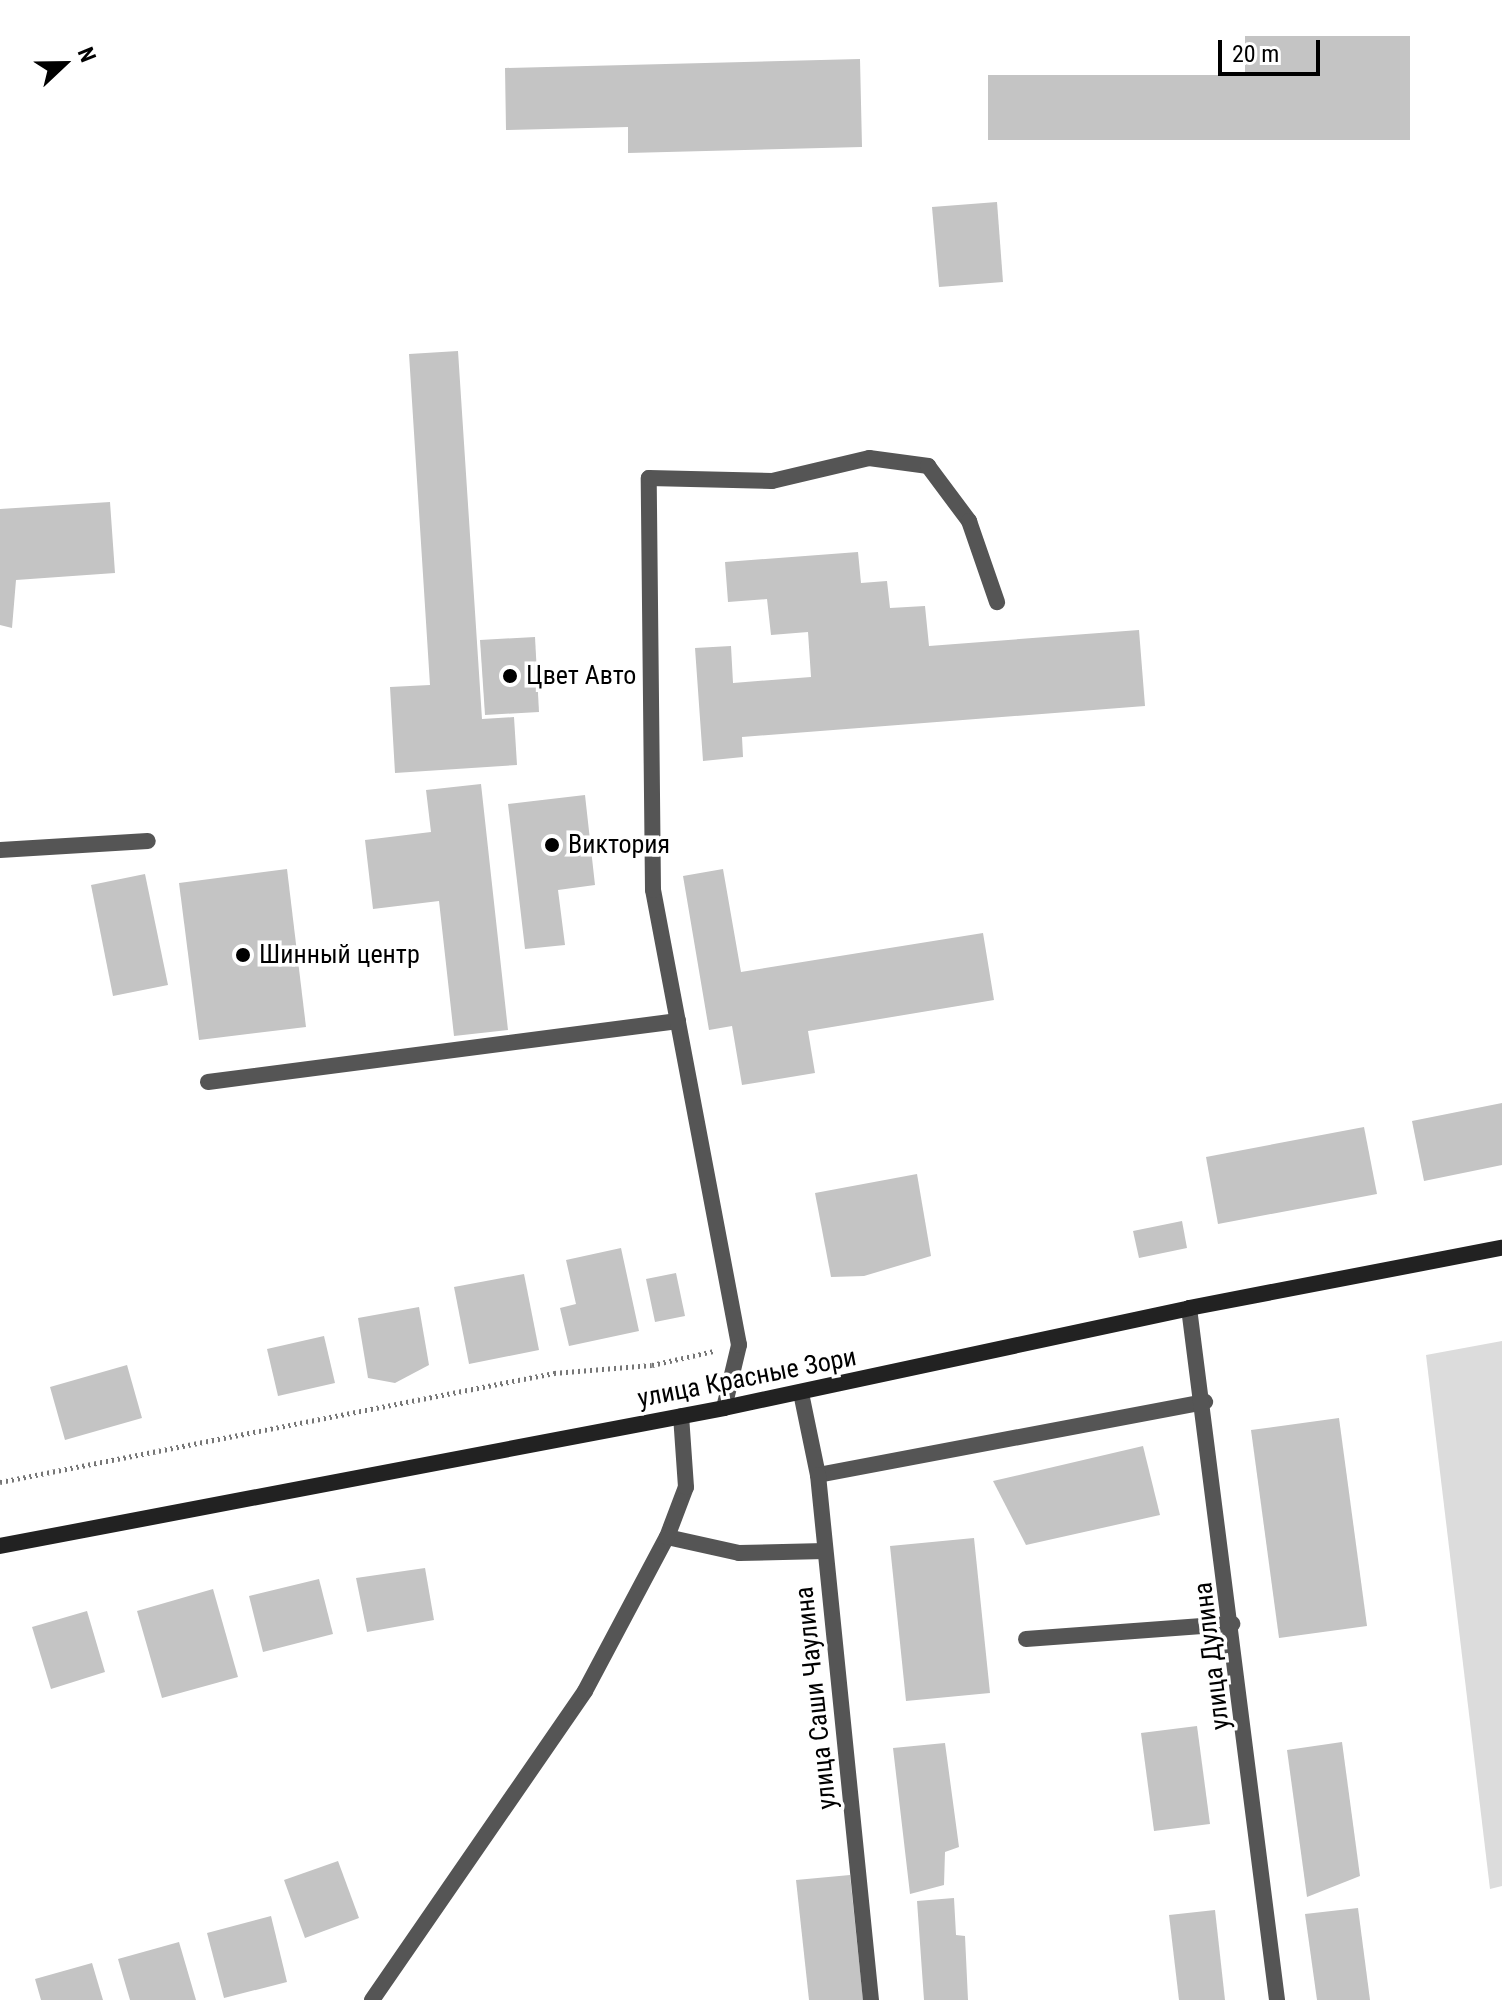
<!DOCTYPE html>
<html>
<head>
<meta charset="utf-8">
<style>
  body { margin:0 }
  #map { position:relative; width:1502px; height:2000px; overflow:hidden; background:#fff; font-family:"Roboto Condensed",sans-serif }
  div>[style] { position:absolute }
  .green>* { inset:0; background:#dcdcdc }
  .building>* { inset:0; background:#c4c4c4 }
  .path>* { height:5px; margin-top:-2.5px; transform-origin:0; background:repeating-linear-gradient(90deg,#777 0 2px,transparent 0 6px) }
  .lane>* { height:16px; margin:-8px; padding:0 8px; transform-origin:8px; border-radius:8px; background:#555 }
  .street>* { height:16px; margin:-8px; padding:0 8px; transform-origin:8px; border-radius:8px; background:#555 }
  .secondary>* { height:16px; margin:-8px; padding:0 8px; transform-origin:8px; border-radius:8px; background:#222 }
  .dots>* { width:22px; height:22px; translate:-50% -50%; box-sizing:border-box; border:4px solid #fff; border-radius:50% }
  span { translate:-50% -50%; white-space:nowrap; text-align:center; line-height:1.15; -webkit-text-stroke:7px #fff; paint-order:stroke }
  .poi-label { font-size:26px; color:#000 }
  .left { translate:0 -50%; text-align:left }
  .street-label { font-size:26px; color:#000 }
  .north { position:absolute; left:24px; top:24px; width:80px; height:80px; -webkit-text-stroke:6px #fff; paint-order:stroke; rotate:68deg; font-size:22px; font-weight:700; line-height:32px; text-align:center; color:#000 }
  .north::after { content:''; display:block; margin:auto; width:28px; height:36px; background:#000; clip-path:polygon(50% 0,100% 100%,50% 72%,0 100%) }
  .scale { position:absolute; left:1218px; top:40px; width:102px; height:36px; box-sizing:border-box; border:4px solid #000; border-top:0; padding-left:10px; font-size:24px; line-height:28px; white-space:nowrap; color:#000; -webkit-text-stroke:6px #fff; paint-order:stroke }
</style>
</head>
<body>
<div id="map">
  <div class="green">
    <div style="clip-path:polygon(1502px 1341px,1502px 1886px,1490px 1889px,1426px 1355px)"></div>
  </div>
  <div class="building">
    <div style="clip-path:polygon(1245px 36px,1410px 36px,1410px 140px,988px 140px,988px 75px,1245px 75px)"></div>
    <div style="clip-path:polygon(860px 59px,862px 147px,628px 153px,628px 127px,506px 130px,505px 68px)"></div>
    <div style="clip-path:polygon(997px 202px,1003px 282px,939px 287px,932px 207px)"></div>
    <div style="clip-path:polygon(458px 351px,482px 719px,514px 717px,517px 765px,395px 773px,390px 687px,430px 685px,409px 354px)"></div>
    <div style="clip-path:polygon(110px 502px,115px 573px,16px 580px,12px 628px,0 625px,0 509px)"></div>
    <div style="clip-path:polygon(858px 552px,861px 583px,887px 581px,890px 608px,925px 606px,929px 646px,1139px 630px,1145px 706px,742px 737px,743px 757px,703px 761px,695px 648px,731px 646px,733px 683px,811px 677px,808px 632px,771px 635px,767px 599px,728px 602px,725px 562px)"></div>
    <div style="clip-path:polygon(535px 637px,539px 712px,485px 715px,480px 640px)"></div>
    <div style="clip-path:polygon(481px 784px,508px 1030px,454px 1036px,439px 901px,373px 909px,365px 840px,431px 832px,426px 790px)"></div>
    <div style="clip-path:polygon(585px 795px,595px 885px,558px 890px,565px 945px,525px 949px,508px 804px)"></div>
    <div style="clip-path:polygon(287px 869px,306px 1027px,199px 1040px,179px 883px)"></div>
    <div style="clip-path:polygon(723px 869px,741px 972px,983px 933px,994px 1000px,808px 1031px,815px 1073px,742px 1085px,732px 1026px,709px 1030px,683px 876px)"></div>
    <div style="clip-path:polygon(145px 874px,168px 985px,113px 996px,91px 885px)"></div>
    <div style="clip-path:polygon(1502px 1103px,1502px 1165px,1424px 1181px,1412px 1121px)"></div>
    <div style="clip-path:polygon(1364px 1127px,1377px 1194px,1218px 1224px,1206px 1157px)"></div>
    <div style="clip-path:polygon(917px 1174px,931px 1256px,864px 1276px,831px 1277px,815px 1193px)"></div>
    <div style="clip-path:polygon(1182px 1221px,1187px 1248px,1139px 1258px,1133px 1231px)"></div>
    <div style="clip-path:polygon(621px 1248px,639px 1331px,569px 1346px,560px 1308px,576px 1304px,566px 1260px)"></div>
    <div style="clip-path:polygon(676px 1273px,685px 1316px,655px 1322px,646px 1279px)"></div>
    <div style="clip-path:polygon(524px 1274px,539px 1350px,469px 1364px,454px 1287px)"></div>
    <div style="clip-path:polygon(419px 1307px,429px 1365px,395px 1383px,368px 1378px,358px 1318px)"></div>
    <div style="clip-path:polygon(324px 1336px,335px 1383px,278px 1396px,267px 1349px)"></div>
    <div style="clip-path:polygon(127px 1365px,142px 1418px,65px 1440px,50px 1387px)"></div>
    <div style="clip-path:polygon(1339px 1418px,1367px 1626px,1279px 1638px,1251px 1430px)"></div>
    <div style="clip-path:polygon(1143px 1446px,1160px 1515px,1026px 1545px,993px 1481px)"></div>
    <div style="clip-path:polygon(974px 1538px,990px 1693px,906px 1701px,890px 1546px)"></div>
    <div style="clip-path:polygon(425px 1568px,434px 1620px,367px 1632px,356px 1578px)"></div>
    <div style="clip-path:polygon(319px 1579px,333px 1634px,263px 1652px,249px 1596px)"></div>
    <div style="clip-path:polygon(213px 1589px,238px 1677px,162px 1698px,137px 1611px)"></div>
    <div style="clip-path:polygon(87px 1611px,105px 1672px,51px 1689px,32px 1627px)"></div>
    <div style="clip-path:polygon(1197px 1726px,1210px 1824px,1154px 1831px,1141px 1733px)"></div>
    <div style="clip-path:polygon(1342px 1742px,1360px 1876px,1307px 1897px,1287px 1750px)"></div>
    <div style="clip-path:polygon(945px 1743px,959px 1847px,945px 1852px,944px 1885px,910px 1894px,893px 1748px)"></div>
    <div style="clip-path:polygon(338px 1861px,359px 1918px,305px 1938px,284px 1880px)"></div>
    <div style="clip-path:polygon(850px 1875px,863px 2000px,809px 2000px,796px 1880px)"></div>
    <div style="clip-path:polygon(954px 1898px,956px 1935px,965px 1936px,968px 2000px,924px 2000px,917px 1901px)"></div>
    <div style="clip-path:polygon(1358px 1908px,1370px 2000px,1317px 2000px,1305px 1914px)"></div>
    <div style="clip-path:polygon(1215px 1910px,1225px 2000px,1179px 2000px,1169px 1915px)"></div>
    <div style="clip-path:polygon(271px 1916px,287px 1982px,224px 1998px,207px 1933px)"></div>
    <div style="clip-path:polygon(179px 1942px,196px 2000px,130px 2000px,118px 1959px)"></div>
    <div style="clip-path:polygon(92px 1963px,103px 2000px,41px 2000px,35px 1979px)"></div>
  </div>
  <div class="path">
    <div style="left:0;top:1482px;width:565px;rotate:-11.13deg"></div>
    <div style="left:554px;top:1373px;width:98px;rotate:-4.7deg"></div>
    <div style="left:652px;top:1365px;width:64px;rotate:-12.7deg"></div>
  </div>
  <div class="lane">
    <div style="left:0;top:850px;width:148px;rotate:-3.5deg"></div>
    <div style="left:208px;top:1082px;width:474px;rotate:-7.4deg"></div>
    <div style="left:724px;top:1408px;width:65px;rotate:-76.6deg"></div>
    <div style="left:739px;top:1345px;width:463px;rotate:-100.7deg"></div>
    <div style="left:653px;top:890px;width:412px;rotate:-90.6deg"></div>
    <div style="left:649px;top:478px;width:123px;rotate:1.4deg"></div>
    <div style="left:772px;top:481px;width:100px;rotate:-13.3deg"></div>
    <div style="left:869px;top:458px;width:60px;rotate:7.7deg"></div>
    <div style="left:928px;top:466px;width:69px;rotate:53.3deg"></div>
    <div style="left:969px;top:521px;width:86px;rotate:70.9deg"></div>
    <div style="left:818px;top:1475px;width:394px;rotate:-10.7deg"></div>
    <div style="left:667px;top:1537px;width:74px;rotate:12.5deg"></div>
    <div style="left:739px;top:1553px;width:86px;rotate:-1.3deg"></div>
    <div style="left:1026px;top:1639px;width:207px;rotate:-4.2deg"></div>
  </div>
  <div class="street">
    <div style="left:1189px;top:1308px;width:698px;rotate:82.75deg"></div>
    <div style="left:801px;top:1393px;width:84px;rotate:78.3deg"></div>
    <div style="left:818px;top:1475px;width:528px;rotate:84.24deg"></div>
    <div style="left:372px;top:2000px;width:375px;rotate:-55.4deg"></div>
    <div style="left:585px;top:1691px;width:174px;rotate:-62deg"></div>
    <div style="left:667px;top:1537px;width:53px;rotate:-69.2deg"></div>
    <div style="left:686px;top:1487px;width:71px;rotate:-94deg"></div>
  </div>
  <div class="secondary">
    <div style="left:0;top:1546px;width:737px;rotate:-10.79deg"></div>
    <div style="left:724px;top:1408px;width:476px;rotate:-12.1deg"></div>
    <div style="left:1189px;top:1308px;width:319px;rotate:-10.9deg"></div>
  </div>
  <div class="dots">
    <div style="left:510px;top:676px;background:#000"></div>
    <div style="left:552px;top:845px;background:#000"></div>
    <div style="left:243px;top:955px;background:#000"></div>
  </div>
  <div class="poi-label">
    <span class="left" style="left:526px;top:676px">Цвет Авто</span>
    <span class="left" style="left:568px;top:845px">Виктория</span>
    <span class="left" style="left:259px;top:955px">Шинный центр</span>
  </div>
  <div class="street-label">
    <span style="left:747px;top:1378px;rotate:-11deg">улица Красные Зори</span>
    <span style="left:1212px;top:1656px;rotate:-97deg">улица Дулина</span>
    <span style="left:816px;top:1698px;rotate:-96deg">улица Саши Чаулина</span>
  </div>
  <div class="north">N</div>
  <div class="scale">20 m</div>
</div>
</body>
</html>
